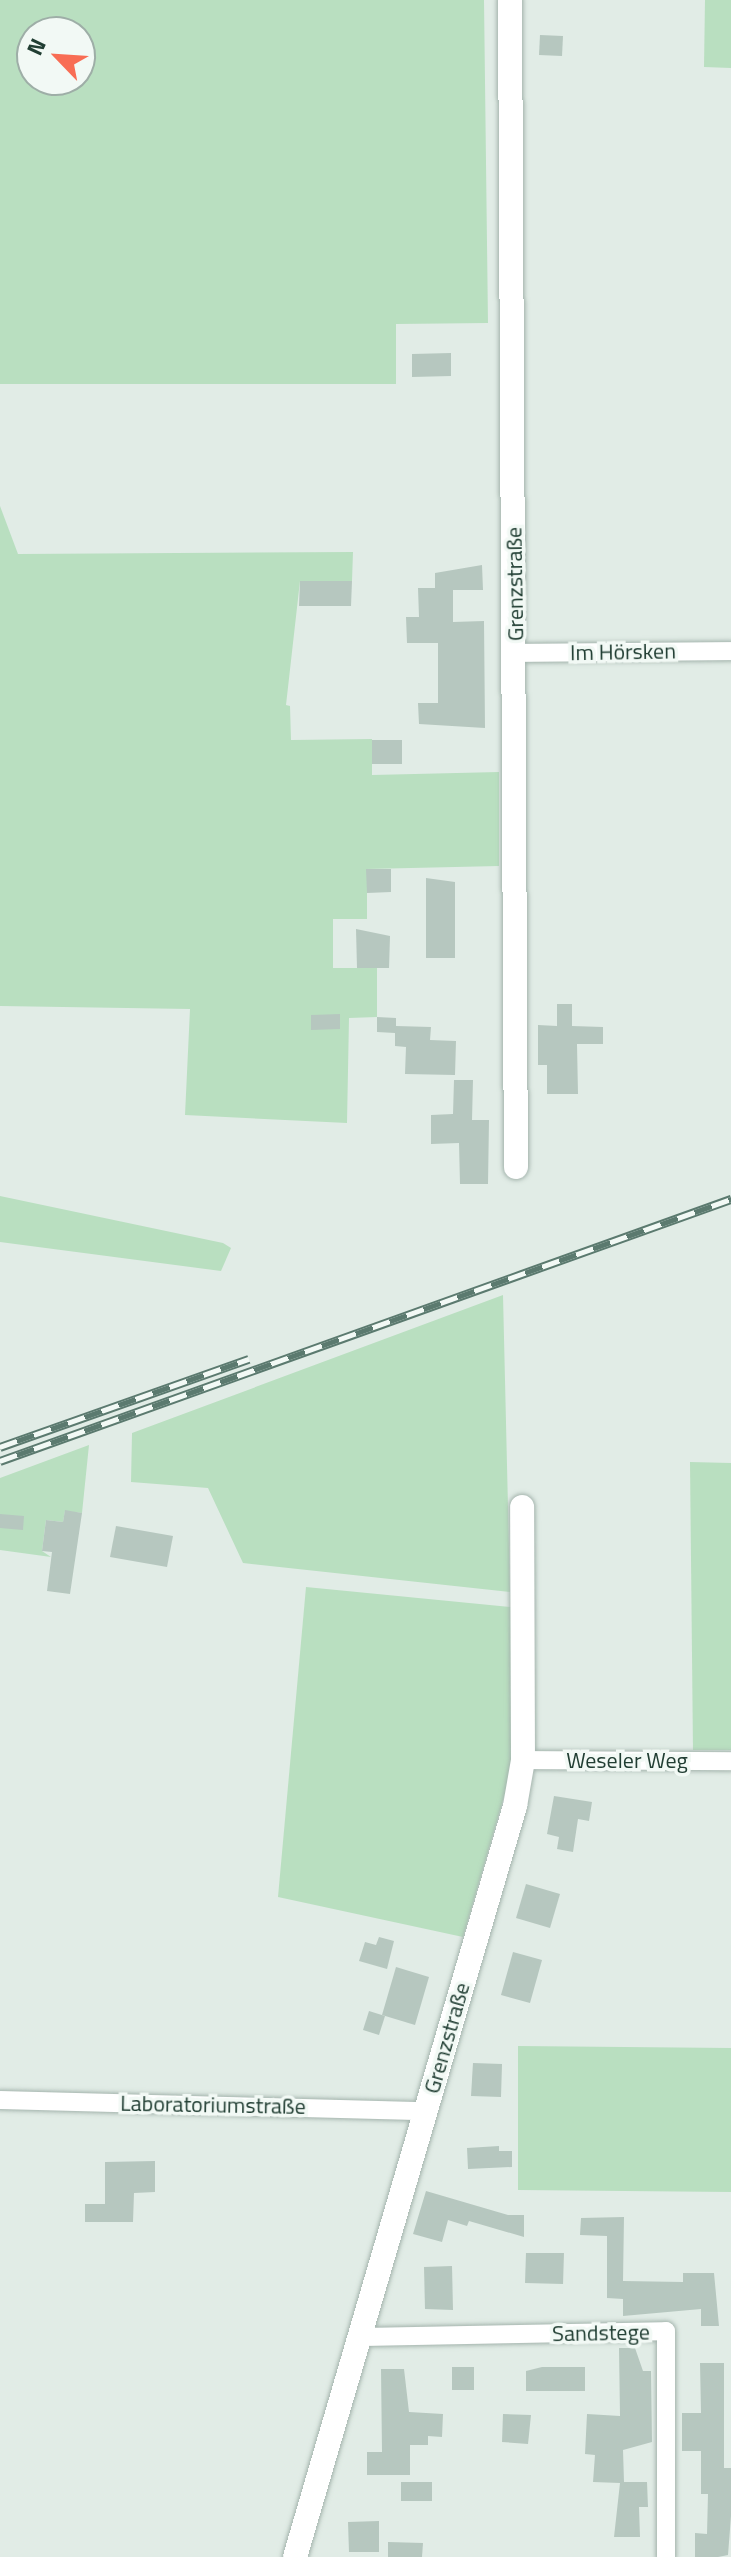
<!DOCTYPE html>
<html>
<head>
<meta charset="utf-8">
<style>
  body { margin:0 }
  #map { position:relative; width:731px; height:2557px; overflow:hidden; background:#e1ece6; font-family:"Titillium Web",sans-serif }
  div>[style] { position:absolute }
  .green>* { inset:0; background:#b9dfc0 }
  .building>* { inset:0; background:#b6c7bf }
  .roads { filter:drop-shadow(0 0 2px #a4b4ad) drop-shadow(0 0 2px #a4b4ad) }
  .street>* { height:18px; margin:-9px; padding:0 9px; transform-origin:9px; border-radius:9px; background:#fff }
  .secondary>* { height:24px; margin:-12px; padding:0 12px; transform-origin:12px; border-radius:12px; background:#fff }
  .rail>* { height:9px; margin-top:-4.5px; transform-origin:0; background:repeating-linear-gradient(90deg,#f2f9f5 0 18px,#5b7a6f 0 36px); box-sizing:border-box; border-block:2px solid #5b7a6f }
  span { translate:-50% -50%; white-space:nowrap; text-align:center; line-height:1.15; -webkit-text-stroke:7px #f2f9f5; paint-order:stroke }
  .street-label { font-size:22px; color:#213e33 }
  .north { position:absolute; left:16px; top:16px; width:80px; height:80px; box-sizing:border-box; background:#f2f9f5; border:2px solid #9eaea7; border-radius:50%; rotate:295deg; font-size:22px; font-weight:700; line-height:32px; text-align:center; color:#213e33 }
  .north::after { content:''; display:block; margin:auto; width:28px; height:36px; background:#f86d54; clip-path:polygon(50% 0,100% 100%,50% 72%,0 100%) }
</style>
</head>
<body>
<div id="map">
  <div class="green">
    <div style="clip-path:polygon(evenodd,0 0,484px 0,488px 323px,396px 324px,396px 384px,0 384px,0 0,32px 32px,80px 32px,80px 80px,32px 80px,32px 32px)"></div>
    <div style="clip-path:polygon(705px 0,731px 0,731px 68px,704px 67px)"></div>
    <div style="clip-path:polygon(0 506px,18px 554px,353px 552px,352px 581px,300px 581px,286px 705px,290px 706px,291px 740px,372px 739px,372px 775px,499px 772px,499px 866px,367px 869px,367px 919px,333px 919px,333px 968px,377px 968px,377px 1017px,349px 1018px,347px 1123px,185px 1115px,190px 1009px,0 1006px)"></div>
    <div style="clip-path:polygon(0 1196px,223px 1243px,231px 1248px,221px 1271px,0 1242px)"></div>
    <div style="clip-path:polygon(503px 1295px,510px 1592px,243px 1563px,208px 1488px,131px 1482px,132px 1433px)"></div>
    <div style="clip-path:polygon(89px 1445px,82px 1513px,65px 1511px,63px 1522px,46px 1520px,42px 1551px,51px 1557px,0 1550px,0 1478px)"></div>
    <div style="clip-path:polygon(690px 1462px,731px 1463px,731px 1750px,693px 1750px)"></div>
    <div style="clip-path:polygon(306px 1587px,511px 1607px,512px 1769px,463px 1937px,278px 1897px)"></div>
    <div style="clip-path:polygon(518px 2046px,731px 2048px,731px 2192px,518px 2190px)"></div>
  </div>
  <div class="building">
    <div style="clip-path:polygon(540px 35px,563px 36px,562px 56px,539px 55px)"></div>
    <div style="clip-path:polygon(451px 353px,451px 376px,412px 377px,412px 354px)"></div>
    <div style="clip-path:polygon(482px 565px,483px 590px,453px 590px,453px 622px,484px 621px,485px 728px,419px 724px,418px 703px,438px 703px,438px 643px,407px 643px,406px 617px,419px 617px,418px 588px,435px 588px,435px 573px)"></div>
    <div style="clip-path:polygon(300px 581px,352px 581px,351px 606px,299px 606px)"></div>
    <div style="clip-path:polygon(372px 740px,402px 740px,402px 764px,372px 764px)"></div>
    <div style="clip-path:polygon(366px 869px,391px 869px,391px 892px,367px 893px)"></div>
    <div style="clip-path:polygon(426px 878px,455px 882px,455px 958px,426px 958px)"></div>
    <div style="clip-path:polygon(356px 929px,390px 936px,389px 968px,357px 968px)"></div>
    <div style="clip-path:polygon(557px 1004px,572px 1004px,572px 1026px,603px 1027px,603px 1044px,577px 1044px,578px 1094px,547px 1094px,547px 1065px,538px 1065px,538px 1025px,557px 1026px)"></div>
    <div style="clip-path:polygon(340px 1014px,340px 1029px,311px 1030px,311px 1015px)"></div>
    <div style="clip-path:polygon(377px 1017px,396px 1018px,396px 1026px,431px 1027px,430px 1040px,456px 1041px,455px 1075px,405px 1074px,406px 1047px,395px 1046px,395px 1033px,377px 1032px)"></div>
    <div style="clip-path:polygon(454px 1080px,473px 1080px,472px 1120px,489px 1120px,488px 1184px,460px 1184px,459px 1143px,431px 1144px,431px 1115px,453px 1114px)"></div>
    <div style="clip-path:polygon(65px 1510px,82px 1513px,70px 1594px,47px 1591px,52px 1552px,42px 1551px,46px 1520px,63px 1522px)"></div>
    <div style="clip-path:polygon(0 1514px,24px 1516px,23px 1530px,0 1528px)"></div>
    <div style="clip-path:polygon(116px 1526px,173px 1536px,167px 1567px,110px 1557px)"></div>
    <div style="clip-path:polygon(554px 1796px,592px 1802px,589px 1821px,578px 1819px,573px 1852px,557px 1849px,559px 1837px,547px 1834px)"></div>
    <div style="clip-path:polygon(526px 1884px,560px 1894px,550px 1928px,516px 1918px)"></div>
    <div style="clip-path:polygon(379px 1937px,394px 1941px,387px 1969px,359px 1961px,365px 1942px,376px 1945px)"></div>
    <div style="clip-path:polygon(513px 1952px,542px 1960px,530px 2003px,501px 1995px)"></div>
    <div style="clip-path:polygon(396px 1967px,429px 1977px,415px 2025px,382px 2015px)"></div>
    <div style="clip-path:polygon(369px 2011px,385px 2016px,379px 2035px,363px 2030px)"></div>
    <div style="clip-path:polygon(473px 2063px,502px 2064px,501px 2097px,471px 2096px)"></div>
    <div style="clip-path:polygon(499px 2146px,499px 2151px,512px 2151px,512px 2167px,468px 2169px,467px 2148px)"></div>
    <div style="clip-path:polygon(155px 2161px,155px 2192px,134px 2193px,133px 2222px,85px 2222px,85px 2204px,105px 2204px,105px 2162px)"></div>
    <div style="clip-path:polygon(426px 2191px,508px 2215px,524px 2215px,524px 2237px,469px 2221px,467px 2226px,448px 2220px,442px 2242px,413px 2234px)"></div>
    <div style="clip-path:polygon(624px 2217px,623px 2281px,683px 2282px,683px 2273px,714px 2273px,719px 2326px,701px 2326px,701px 2309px,623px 2316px,623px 2299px,607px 2298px,607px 2236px,580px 2235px,581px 2218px)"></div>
    <div style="clip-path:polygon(526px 2253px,564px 2253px,563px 2284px,525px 2283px)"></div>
    <div style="clip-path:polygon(452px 2266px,453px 2310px,425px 2309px,424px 2267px)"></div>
    <div style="clip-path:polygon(619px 2348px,635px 2348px,643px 2371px,651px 2371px,652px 2442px,623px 2450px,624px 2482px,647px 2482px,648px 2507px,639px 2507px,640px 2537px,614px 2537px,620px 2483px,593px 2482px,595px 2455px,585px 2454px,587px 2414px,620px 2416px)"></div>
    <div style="clip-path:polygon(700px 2363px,724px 2363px,724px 2468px,731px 2468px,731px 2516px,728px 2555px,718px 2557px,695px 2557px,695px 2533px,707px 2534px,708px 2494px,701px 2494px,701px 2451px,682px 2451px,682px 2413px,701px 2413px)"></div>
    <div style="clip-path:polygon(452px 2367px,474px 2367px,474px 2390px,452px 2390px)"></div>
    <div style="clip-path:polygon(542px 2367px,585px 2367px,585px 2391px,526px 2391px,526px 2371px)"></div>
    <div style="clip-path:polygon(381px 2369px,404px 2369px,409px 2412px,443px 2414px,442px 2437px,428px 2436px,428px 2445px,410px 2445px,410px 2475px,367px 2475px,367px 2452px,382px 2452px)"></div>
    <div style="clip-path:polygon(503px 2414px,531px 2415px,528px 2444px,502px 2442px)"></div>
    <div style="clip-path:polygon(401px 2482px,432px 2482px,432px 2501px,401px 2501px)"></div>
    <div style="clip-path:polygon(379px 2521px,379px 2552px,349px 2552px,348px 2522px)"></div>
    <div style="clip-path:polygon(388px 2542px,423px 2543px,422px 2557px,388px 2557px)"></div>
  </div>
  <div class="roads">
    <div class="street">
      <div style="left:516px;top:653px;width:215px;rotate:-0.5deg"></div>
      <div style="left:523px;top:1760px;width:208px;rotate:0.3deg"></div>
      <div style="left:0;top:2100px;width:426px;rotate:1.5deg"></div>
      <div style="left:359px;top:2337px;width:307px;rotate:-1.1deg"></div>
      <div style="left:666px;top:2331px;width:226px;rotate:90deg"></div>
    </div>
    <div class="secondary">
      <div style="left:510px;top:0;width:1167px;rotate:89.71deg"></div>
      <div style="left:295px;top:2557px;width:783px;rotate:-73.67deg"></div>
      <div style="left:515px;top:1806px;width:47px;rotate:-80.1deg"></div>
      <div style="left:523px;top:1760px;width:253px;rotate:-90.2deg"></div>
    </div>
  </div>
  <div class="rail">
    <div style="left:0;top:1447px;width:264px;rotate:-19.5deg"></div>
    <div style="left:0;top:1461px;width:777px;rotate:-19.72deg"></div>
  </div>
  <div class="street-label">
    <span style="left:515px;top:584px;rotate:-91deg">Grenzstraße</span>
    <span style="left:623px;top:652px;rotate:-1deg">Im Hörsken</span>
    <span style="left:627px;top:1761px">Weseler Weg</span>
    <span style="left:447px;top:2038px;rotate:-74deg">Grenzstraße</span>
    <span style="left:213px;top:2105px;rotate:1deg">Laboratoriumstraße</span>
    <span style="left:601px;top:2333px;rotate:-1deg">Sandstege</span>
  </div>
  <div class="north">N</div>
</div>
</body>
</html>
